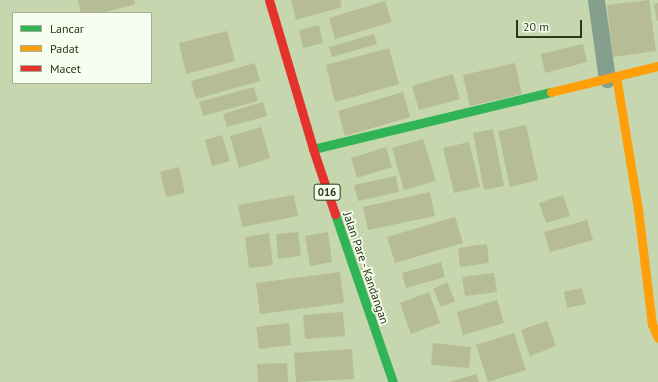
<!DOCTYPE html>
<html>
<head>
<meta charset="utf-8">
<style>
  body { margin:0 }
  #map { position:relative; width:658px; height:382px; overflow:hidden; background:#c6d6ae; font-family:"PT Sans",sans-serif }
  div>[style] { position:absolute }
  .building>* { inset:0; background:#b6bc95 }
  .street>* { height:17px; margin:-8.5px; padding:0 8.5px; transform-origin:8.5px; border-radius:8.5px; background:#859f8d }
  .fast>* { height:9px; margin:-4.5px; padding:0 4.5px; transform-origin:4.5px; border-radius:4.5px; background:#30b455 }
  .slow>* { height:9px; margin:-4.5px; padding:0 4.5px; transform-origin:4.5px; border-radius:4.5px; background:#ff9f0a }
  .jam>* { height:9px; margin:-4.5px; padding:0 4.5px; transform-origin:4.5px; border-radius:4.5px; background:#e5322d }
  span { translate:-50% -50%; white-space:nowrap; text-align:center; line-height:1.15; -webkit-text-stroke:3.5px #f7feef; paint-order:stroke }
  .shield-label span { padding:1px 3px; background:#f7feef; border:1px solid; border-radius:3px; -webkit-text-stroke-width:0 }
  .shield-label { font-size:11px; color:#2b3719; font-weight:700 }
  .street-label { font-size:12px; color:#2b3719 }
  .legend { position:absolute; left:12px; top:12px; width:140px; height:72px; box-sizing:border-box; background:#f7feef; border:1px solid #a5ae99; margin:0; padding:5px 7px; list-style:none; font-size:12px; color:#2b3719 }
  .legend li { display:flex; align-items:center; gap:8px; height:20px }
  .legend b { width:20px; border:1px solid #a5ae99 }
  .scale { position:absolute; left:516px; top:20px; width:66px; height:18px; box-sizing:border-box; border:2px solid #2b3719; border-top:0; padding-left:5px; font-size:12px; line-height:14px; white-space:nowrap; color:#2b3719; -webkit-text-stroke:3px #f7feef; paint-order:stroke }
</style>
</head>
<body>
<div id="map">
  <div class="building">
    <div style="clip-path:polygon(78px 0,134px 0,135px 4px,102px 13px,81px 13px)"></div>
    <div style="clip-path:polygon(291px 0,340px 0,342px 7px,296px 20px)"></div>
    <div style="clip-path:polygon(649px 0,656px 51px,613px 57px,607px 5px)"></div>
    <div style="clip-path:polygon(385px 1px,392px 22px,335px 39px,329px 18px)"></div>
    <div style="clip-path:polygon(658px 3px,658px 21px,657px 21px,654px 4px)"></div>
    <div style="clip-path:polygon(319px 25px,323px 43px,303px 48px,299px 30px)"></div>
    <div style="clip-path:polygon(227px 31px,235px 61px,186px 74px,179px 43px)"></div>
    <div style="clip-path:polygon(374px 34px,377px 44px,332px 57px,329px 47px)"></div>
    <div style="clip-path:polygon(583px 44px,587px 62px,545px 73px,541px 54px)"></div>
    <div style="clip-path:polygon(389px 48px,399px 84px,335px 102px,326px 65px)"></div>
    <div style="clip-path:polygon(255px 63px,260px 81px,196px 99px,191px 81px)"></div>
    <div style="clip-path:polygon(515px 63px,522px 94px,470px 106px,463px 75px)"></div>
    <div style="clip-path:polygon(453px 74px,460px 99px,419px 110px,412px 86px)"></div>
    <div style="clip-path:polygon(254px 87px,258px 101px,203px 116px,199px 102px)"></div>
    <div style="clip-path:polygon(403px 92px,410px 117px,345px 136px,338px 111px)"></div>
    <div style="clip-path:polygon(263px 102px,267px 116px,227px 127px,223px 114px)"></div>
    <div style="clip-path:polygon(526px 125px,538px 180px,510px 187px,498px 131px)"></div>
    <div style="clip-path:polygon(261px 127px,270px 158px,239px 168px,230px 136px)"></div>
    <div style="clip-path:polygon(493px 129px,504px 186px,484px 190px,473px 133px)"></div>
    <div style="clip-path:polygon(222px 135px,230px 161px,212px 166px,205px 140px)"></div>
    <div style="clip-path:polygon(423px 139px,436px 181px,404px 190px,392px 148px)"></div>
    <div style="clip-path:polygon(469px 142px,480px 187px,454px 193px,443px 148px)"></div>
    <div style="clip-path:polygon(386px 147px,392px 167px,357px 178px,351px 158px)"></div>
    <div style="clip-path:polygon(179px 167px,185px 193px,166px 197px,160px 172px)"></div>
    <div style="clip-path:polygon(396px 176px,399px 192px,358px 201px,354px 185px)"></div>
    <div style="clip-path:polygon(430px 192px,435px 216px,368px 230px,363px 207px)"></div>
    <div style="clip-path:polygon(294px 195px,298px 216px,242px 227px,238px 205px)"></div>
    <div style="clip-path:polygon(563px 195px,570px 216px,546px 223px,539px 203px)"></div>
    <div style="clip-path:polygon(455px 217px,463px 243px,395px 263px,387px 237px)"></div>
    <div style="clip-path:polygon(587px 220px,593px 240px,550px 252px,544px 232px)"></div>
    <div style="clip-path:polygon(298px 232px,301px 256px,278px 259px,276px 234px)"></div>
    <div style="clip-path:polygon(328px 232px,332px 262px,310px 266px,305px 236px)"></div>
    <div style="clip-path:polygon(269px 233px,273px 265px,249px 268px,245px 237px)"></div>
    <div style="clip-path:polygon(487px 244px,489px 263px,460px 267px,458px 248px)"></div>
    <div style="clip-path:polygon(441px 262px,445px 277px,406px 288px,402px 273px)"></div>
    <div style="clip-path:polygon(340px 272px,344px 303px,260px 314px,256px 283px)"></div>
    <div style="clip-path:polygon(494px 273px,497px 292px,465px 296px,462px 277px)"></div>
    <div style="clip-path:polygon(447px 282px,455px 301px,441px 307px,433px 289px)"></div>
    <div style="clip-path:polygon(582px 288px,586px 304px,567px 308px,564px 292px)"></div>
    <div style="clip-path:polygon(429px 292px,440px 323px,411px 334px,400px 303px)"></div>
    <div style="clip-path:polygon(497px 300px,504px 323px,463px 335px,457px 312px)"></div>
    <div style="clip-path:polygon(343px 312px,345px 336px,305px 339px,303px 315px)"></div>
    <div style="clip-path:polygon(547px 321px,556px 346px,530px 356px,521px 330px)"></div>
    <div style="clip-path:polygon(289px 323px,291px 345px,259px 349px,256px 327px)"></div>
    <div style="clip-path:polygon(514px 333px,526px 370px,488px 382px,476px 345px)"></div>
    <div style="clip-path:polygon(433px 343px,471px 347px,469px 368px,431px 365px)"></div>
    <div style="clip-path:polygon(352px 349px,354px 379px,296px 382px,294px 353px)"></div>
    <div style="clip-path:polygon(287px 363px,288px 382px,258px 382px,257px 364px)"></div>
    <div style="clip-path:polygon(476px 374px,479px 382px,450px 382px)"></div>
  </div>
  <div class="street">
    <div style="left:596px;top:0;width:80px;rotate:82.1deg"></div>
  </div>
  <div class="fast">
    <div style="left:313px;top:149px;width:245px;rotate:-13.5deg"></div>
    <div style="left:335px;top:214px;width:178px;rotate:71deg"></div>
  </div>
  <div class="slow">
    <div style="left:616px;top:76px;width:135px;rotate:80.6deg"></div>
    <div style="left:638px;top:209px;width:116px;rotate:83.1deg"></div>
    <div style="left:652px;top:324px;width:15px;rotate:67deg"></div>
    <div style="left:551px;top:92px;width:110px;rotate:-13.7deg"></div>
  </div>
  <div class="jam">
    <div style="left:269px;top:0;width:155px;rotate:73.5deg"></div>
    <div style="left:313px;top:149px;width:69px;rotate:71.3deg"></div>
  </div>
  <div class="shield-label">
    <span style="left:327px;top:192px">016</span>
  </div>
  <div class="street-label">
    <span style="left:366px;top:268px;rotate:71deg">Jalan Pare - Kandangan</span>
  </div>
  <ul class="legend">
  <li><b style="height:5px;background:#30b455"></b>Lancar</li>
  <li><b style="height:5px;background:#ff9f0a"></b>Padat</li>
  <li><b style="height:5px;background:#e5322d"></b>Macet</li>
  </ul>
  <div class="scale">20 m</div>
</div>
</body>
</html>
